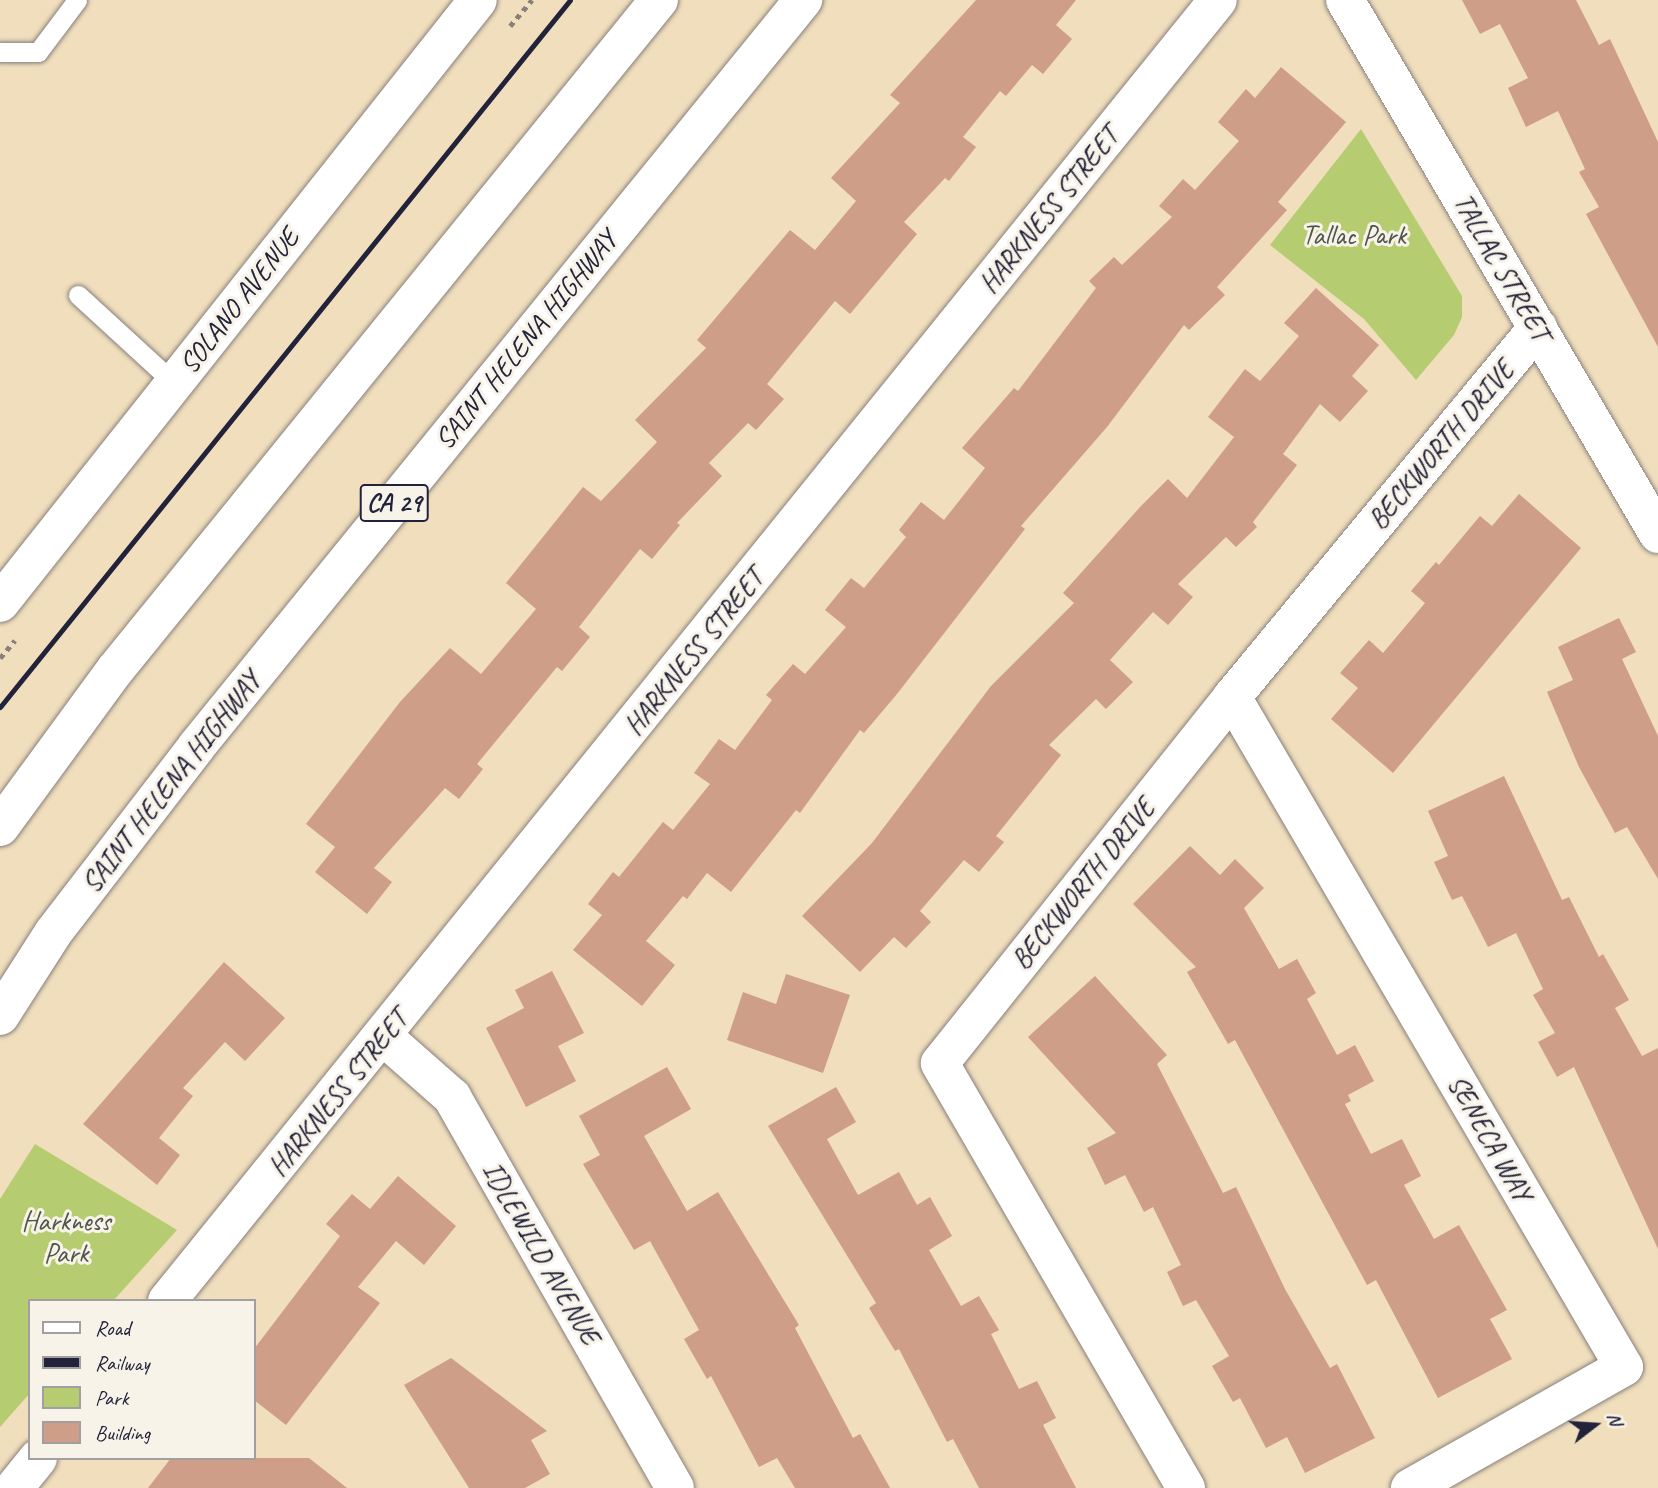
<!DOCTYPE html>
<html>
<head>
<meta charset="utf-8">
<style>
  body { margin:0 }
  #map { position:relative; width:1658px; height:1488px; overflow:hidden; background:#f0debd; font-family:Caveat,sans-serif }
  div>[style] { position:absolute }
  .green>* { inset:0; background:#b5cc71 }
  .building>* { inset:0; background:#ce9e88 }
  .path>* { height:4.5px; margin-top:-2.25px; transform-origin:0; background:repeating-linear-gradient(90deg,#89807c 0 5px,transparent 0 10px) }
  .roads { filter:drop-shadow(0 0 2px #89807c) drop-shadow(0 0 2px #89807c) }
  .lane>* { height:19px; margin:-9.5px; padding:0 9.5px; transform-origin:9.5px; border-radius:9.5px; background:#fff }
  .street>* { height:38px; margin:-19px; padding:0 19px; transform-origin:19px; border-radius:19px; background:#fff }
  .secondary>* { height:38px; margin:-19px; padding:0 19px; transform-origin:19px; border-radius:19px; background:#fff }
  .highway>* { height:38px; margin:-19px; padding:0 19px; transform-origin:19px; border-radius:19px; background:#fff }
  .rail>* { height:5px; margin:-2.5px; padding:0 2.5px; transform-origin:2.5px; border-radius:2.5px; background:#22223b }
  span { translate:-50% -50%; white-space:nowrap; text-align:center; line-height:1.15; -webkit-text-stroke:6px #f7f3e8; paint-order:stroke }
  .shield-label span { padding:2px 5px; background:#f7f3e8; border:2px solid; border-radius:5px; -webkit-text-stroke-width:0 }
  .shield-label { font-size:26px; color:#22223b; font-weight:700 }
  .street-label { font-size:28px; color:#22223b }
  .park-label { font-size:28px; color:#4e554b }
  .legend { position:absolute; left:28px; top:1299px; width:228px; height:161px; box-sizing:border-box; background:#f7f3e8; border:2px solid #a29fa3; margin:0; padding:9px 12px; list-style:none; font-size:21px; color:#22223b }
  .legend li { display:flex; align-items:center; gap:14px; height:35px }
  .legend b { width:35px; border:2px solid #a29fa3 }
  .north { position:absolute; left:1560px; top:1390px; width:70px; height:70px; -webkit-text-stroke:5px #f7f3e8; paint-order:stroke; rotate:73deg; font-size:19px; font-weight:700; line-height:28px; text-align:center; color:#22223b }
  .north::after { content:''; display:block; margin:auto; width:24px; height:32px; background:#22223b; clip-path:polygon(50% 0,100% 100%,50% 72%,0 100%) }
</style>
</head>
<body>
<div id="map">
  <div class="green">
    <div style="clip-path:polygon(1361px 129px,1462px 296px,1462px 317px,1454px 335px,1416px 380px,1364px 319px,1270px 245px)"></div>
    <div style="clip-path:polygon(35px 1144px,177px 1230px,113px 1301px,30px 1301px,30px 1393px,0 1427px,0 1199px)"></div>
  </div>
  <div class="building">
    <div style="clip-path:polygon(976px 0,1076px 0,1056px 25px,1072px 39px,1043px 74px,1032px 65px,1006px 96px,1000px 91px,963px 137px,976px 147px,949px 181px,945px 178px,904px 222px,917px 234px,850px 314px,835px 301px,767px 384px,784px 399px,756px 430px,748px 423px,709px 463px,722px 476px,677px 523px,680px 525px,652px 559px,640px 549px,579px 627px,590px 637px,562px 671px,557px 667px,477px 764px,483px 769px,459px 799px,445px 788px,374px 868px,392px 882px,367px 914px,315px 872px,335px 847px,306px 824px,400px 702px,450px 648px,481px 674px,536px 609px,506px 583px,583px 487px,601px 501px,657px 442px,635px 420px,706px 348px,697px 340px,790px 230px,815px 250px,856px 201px,831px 178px,900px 103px,890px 95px)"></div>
    <div style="clip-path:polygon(1462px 0,1576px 0,1599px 45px,1610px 39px,1658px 142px,1658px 347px,1586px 214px,1599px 207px,1579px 172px,1585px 169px,1558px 111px,1526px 127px,1508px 88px,1528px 78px,1500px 24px,1480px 34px)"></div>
    <div style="clip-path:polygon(1281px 67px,1346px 122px,1278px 202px,1287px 210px,1217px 287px,1225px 295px,1189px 330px,1184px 325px,1107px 427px,1021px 526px,1025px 529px,897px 694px,864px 733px,860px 730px,800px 813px,796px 810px,731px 892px,707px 873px,687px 899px,683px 896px,646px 941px,675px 965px,642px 1006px,573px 950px,602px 915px,588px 904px,613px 872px,619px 877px,663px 822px,673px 830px,710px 784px,694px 773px,719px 739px,735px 750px,772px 700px,766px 695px,793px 664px,805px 674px,846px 627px,825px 610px,851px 578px,864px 588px,906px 537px,899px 530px,921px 502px,944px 520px,985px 468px,962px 448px,1014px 388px,1018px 391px,1096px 288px,1089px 281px,1114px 257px,1122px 265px,1172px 217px,1159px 206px,1183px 179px,1195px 190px,1239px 141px,1218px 122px,1246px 89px,1255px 98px)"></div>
    <div style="clip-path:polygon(1316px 288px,1379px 345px,1352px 376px,1368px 391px,1340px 422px,1320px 404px,1283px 454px,1297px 465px,1253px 522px,1257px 527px,1236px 547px,1226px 537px,1178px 584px,1193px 597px,1168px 625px,1153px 612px,1110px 660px,1133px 682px,1106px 709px,1096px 699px,1049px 745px,1061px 755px,996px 836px,1004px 842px,979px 872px,964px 860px,920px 911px,931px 922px,906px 948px,894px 937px,860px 972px,802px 916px,872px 843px,991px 686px,1074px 603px,1063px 593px,1141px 506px,1168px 479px,1187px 498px,1234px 437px,1208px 417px,1245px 369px,1260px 381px,1299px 336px,1284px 323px)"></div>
    <div style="clip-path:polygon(1519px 494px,1581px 548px,1393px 773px,1331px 719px,1358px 688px,1340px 673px,1369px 640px,1383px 653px,1425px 603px,1411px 591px,1436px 562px,1439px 565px,1480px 516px,1492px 526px)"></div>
    <div style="clip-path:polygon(1619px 618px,1636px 652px,1622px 659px,1658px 736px,1658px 879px,1627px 827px,1615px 833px,1579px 767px,1547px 692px,1573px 680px,1558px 647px)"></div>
    <div style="clip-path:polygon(1504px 776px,1562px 900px,1569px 897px,1599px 957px,1603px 954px,1629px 1000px,1615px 1008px,1642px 1056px,1658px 1048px,1658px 1249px,1574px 1067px,1557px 1077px,1538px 1042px,1555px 1033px,1533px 995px,1543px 989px,1516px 933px,1488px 947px,1462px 896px,1452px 900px,1434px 862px,1448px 856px,1428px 811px)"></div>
    <div style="clip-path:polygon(1190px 846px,1220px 875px,1235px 859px,1264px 888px,1244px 908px,1279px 969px,1297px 959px,1316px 993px,1307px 999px,1337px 1055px,1355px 1045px,1374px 1081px,1348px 1095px,1351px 1101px,1345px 1104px,1371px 1154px,1402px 1139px,1421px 1176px,1404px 1185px,1434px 1239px,1459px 1225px,1507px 1310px,1490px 1319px,1512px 1359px,1438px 1398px,1376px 1280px,1367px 1285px,1235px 1040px,1228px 1044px,1187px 972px,1196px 967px,1133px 904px)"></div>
    <div style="clip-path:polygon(224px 962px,285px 1018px,245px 1061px,225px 1042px,183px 1088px,193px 1096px,159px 1138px,180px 1155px,157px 1185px,83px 1124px)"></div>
    <div style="clip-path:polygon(552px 971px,584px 1033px,558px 1046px,576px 1081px,526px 1107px,486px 1028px,524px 1008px,515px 990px)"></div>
    <div style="clip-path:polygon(786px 974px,850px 995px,823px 1073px,727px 1040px,743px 992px,776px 1004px)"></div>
    <div style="clip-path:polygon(1095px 976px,1167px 1055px,1157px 1064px,1223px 1193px,1236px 1187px,1285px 1289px,1330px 1368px,1337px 1364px,1375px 1438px,1305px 1473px,1287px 1437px,1266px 1448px,1240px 1398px,1233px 1402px,1212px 1366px,1229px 1356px,1196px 1300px,1183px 1306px,1167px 1272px,1181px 1265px,1153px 1207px,1144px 1212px,1125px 1175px,1105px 1185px,1087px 1148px,1116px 1133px,1028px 1037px)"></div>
    <div style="clip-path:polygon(667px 1067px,691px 1109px,644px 1136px,687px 1211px,718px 1192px,799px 1325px,795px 1328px,853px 1438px,860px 1434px,890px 1488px,795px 1488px,777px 1458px,759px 1467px,711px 1376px,707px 1379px,684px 1339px,699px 1330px,650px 1241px,634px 1250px,583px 1164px,600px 1155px,579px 1116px)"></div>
    <div style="clip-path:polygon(836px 1087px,856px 1122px,827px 1139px,858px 1195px,899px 1172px,917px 1205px,930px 1197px,952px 1236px,929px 1250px,961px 1306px,979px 1296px,999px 1330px,991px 1334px,1019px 1389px,1037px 1381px,1056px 1418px,1043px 1425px,1076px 1488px,979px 1488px,953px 1439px,947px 1442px,899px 1349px,895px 1351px,869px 1308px,876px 1303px,768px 1126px)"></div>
    <div style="clip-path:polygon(398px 1176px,456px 1226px,424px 1265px,396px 1241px,358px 1287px,380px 1303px,286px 1425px,254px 1400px,254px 1349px,340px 1236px,326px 1224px,352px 1194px,370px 1209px)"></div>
    <div style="clip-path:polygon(451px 1358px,547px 1431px,531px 1440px,550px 1474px,525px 1488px,469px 1488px,404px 1385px)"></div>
    <div style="clip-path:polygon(171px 1458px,309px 1458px,347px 1488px,148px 1488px)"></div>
  </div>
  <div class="path">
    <div style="left:510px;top:26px;width:34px;rotate:-50deg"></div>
    <div style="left:0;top:658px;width:23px;rotate:-50deg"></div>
  </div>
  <div class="roads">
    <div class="lane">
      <div style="left:0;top:52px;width:38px"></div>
      <div style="left:38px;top:52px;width:65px;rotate:-53.1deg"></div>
      <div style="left:78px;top:295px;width:130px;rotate:42.5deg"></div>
    </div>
    <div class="street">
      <div style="left:1345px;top:0;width:619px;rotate:59.62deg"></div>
      <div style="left:1232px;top:697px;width:776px;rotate:59.67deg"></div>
      <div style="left:1624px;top:1367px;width:246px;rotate:150.5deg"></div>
      <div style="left:384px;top:1037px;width:91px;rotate:41.4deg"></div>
      <div style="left:452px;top:1097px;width:450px;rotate:60.3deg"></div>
      <div style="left:167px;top:1301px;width:1672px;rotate:-51.07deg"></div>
      <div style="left:14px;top:1488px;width:38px;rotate:-51deg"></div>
      <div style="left:1186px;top:1488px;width:491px;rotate:-120.1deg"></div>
      <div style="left:940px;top:1063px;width:468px;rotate:-51.4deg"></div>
      <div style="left:1232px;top:697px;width:480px;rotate:-50.4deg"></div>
    </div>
    <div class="secondary">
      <div style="left:0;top:603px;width:769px;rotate:-51.6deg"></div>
    </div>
    <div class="highway">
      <div style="left:0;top:827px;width:195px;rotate:-53.8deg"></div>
      <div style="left:115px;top:670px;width:863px;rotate:-50.93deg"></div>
      <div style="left:0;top:1016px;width:98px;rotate:-57.4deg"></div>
      <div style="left:53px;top:933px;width:235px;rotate:-52.4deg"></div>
      <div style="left:196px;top:747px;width:963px;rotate:-50.9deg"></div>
    </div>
  </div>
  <div class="rail">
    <div style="left:0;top:707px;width:908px;rotate:-51.12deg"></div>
  </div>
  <div class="shield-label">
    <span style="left:394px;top:503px">CA 29</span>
  </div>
  <div class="street-label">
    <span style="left:1049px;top:210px;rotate:-51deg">HARKNESS STREET</span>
    <span style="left:1502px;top:267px;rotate:60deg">TALLAC STREET</span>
    <span style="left:239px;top:301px;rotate:-52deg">SOLANO AVENUE</span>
    <span style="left:526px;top:340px;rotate:-51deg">SAINT HELENA HIGHWAY</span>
    <span style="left:1441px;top:445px;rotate:-50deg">BECKWORTH DRIVE</span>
    <span style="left:694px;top:652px;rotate:-51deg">HARKNESS STREET</span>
    <span style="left:171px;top:782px;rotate:-52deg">SAINT HELENA HIGHWAY</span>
    <span style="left:1083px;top:884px;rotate:-51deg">BECKWORTH DRIVE</span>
    <span style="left:338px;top:1093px;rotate:-51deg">HARKNESS STREET</span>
    <span style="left:1490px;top:1138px;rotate:60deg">SENECA WAY</span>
    <span style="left:541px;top:1253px;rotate:60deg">IDLEWILD AVENUE</span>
  </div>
  <div class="park-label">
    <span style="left:1354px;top:235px">Tallac Park</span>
    <span style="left:66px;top:1237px">Harkness<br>Park</span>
  </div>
  <ul class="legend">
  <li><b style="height:9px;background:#fff"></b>Road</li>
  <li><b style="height:9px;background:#22223b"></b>Railway</li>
  <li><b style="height:19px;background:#b5cc71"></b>Park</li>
  <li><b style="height:19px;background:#ce9e88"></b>Building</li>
  </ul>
  <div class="north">N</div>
</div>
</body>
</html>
